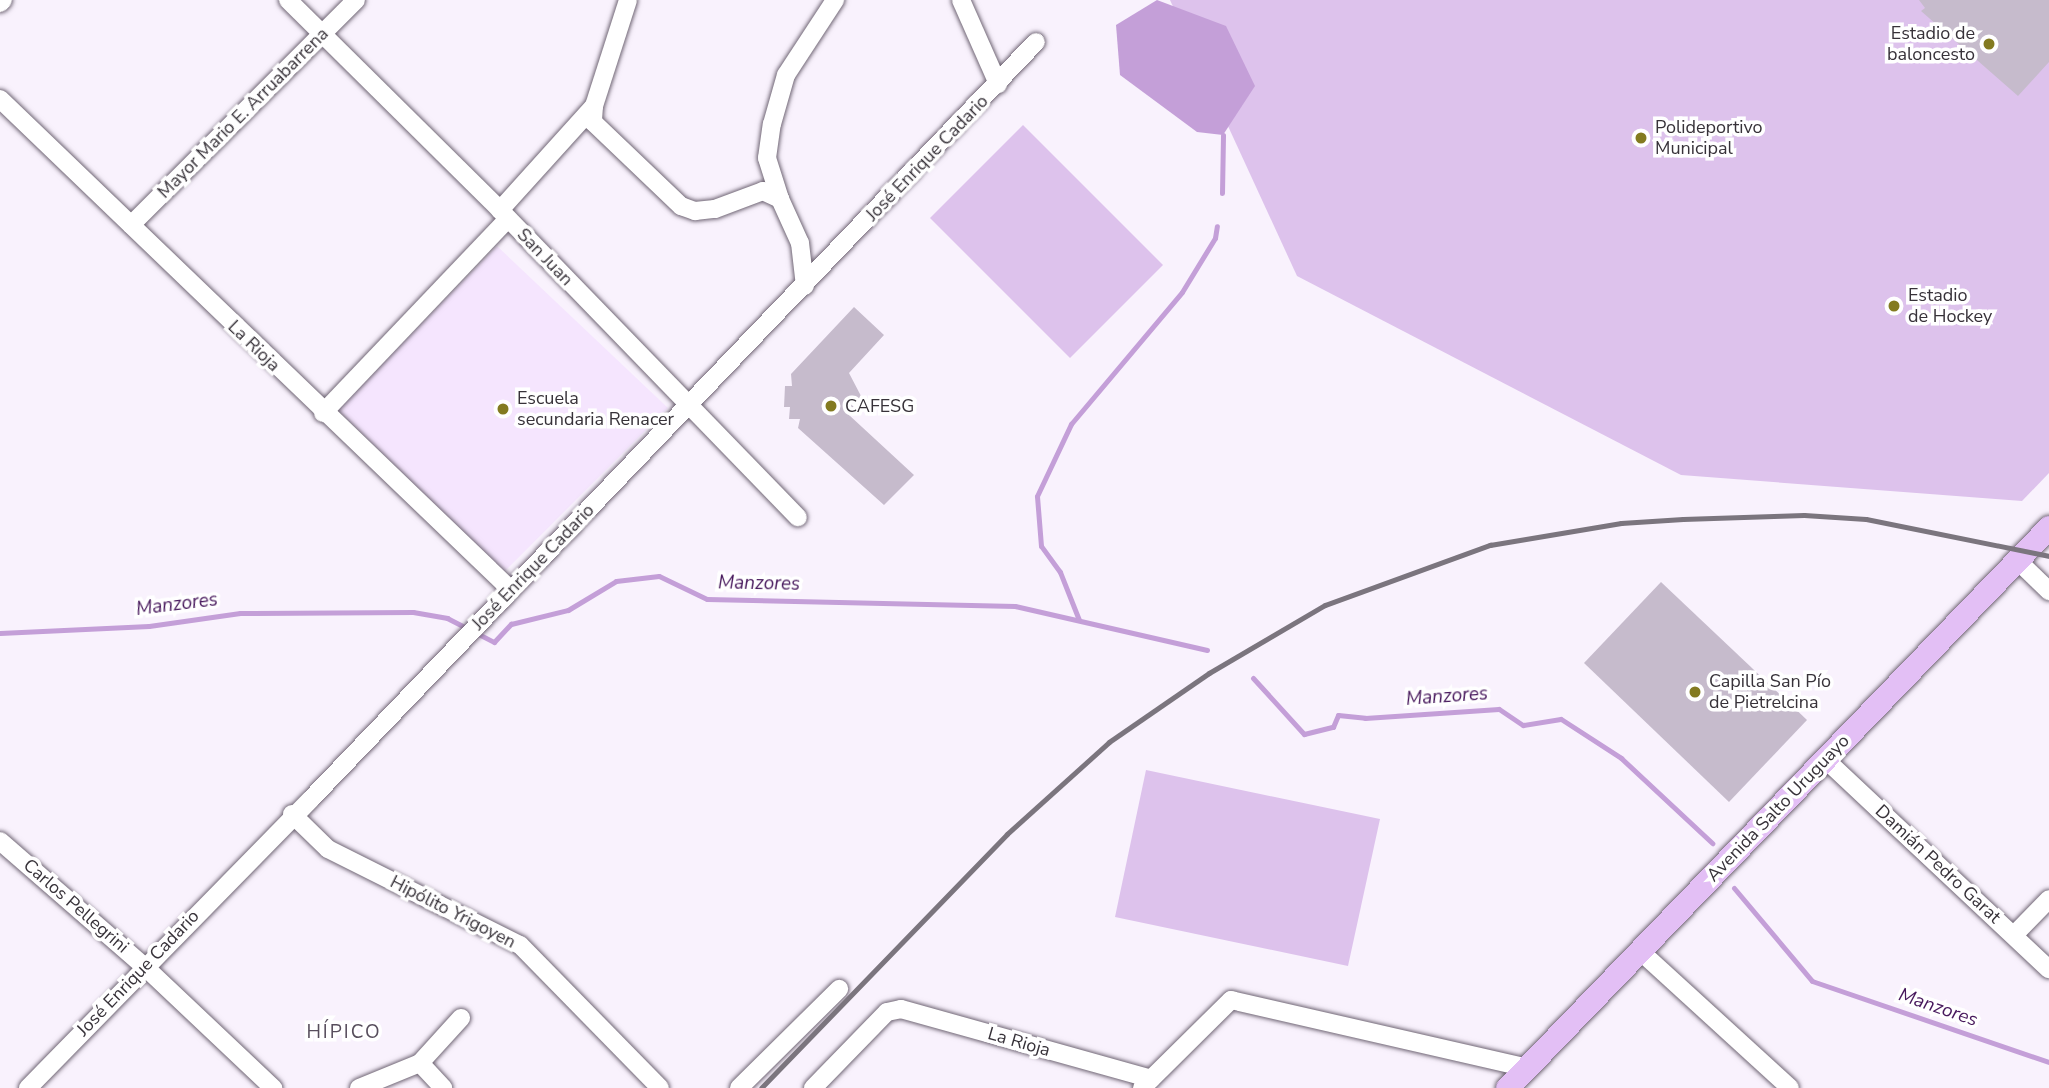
<!DOCTYPE html>
<html>
<head>
<meta charset="utf-8">
<style>
  body { margin:0 }
  #map { position:relative; width:2049px; height:1088px; overflow:hidden; background:#f9f2fd; font-family:"Nunito Sans",sans-serif }
  div>[style] { position:absolute }
  .built>* { inset:0; background:#f5e5fe }
  .green>* { inset:0; background:#ddc2ec }
  .water>* { inset:0; background:#c49fd8 }
  .stream>* { height:5px; margin:-2.5px; padding:0 2.5px; transform-origin:2.5px; border-radius:2.5px; background:#c49fd8 }
  .building>* { inset:0; background:#c6bbcc }
  .roads { filter:drop-shadow(0 0 2px #706675) drop-shadow(0 0 2px #706675) }
  .minor>* { height:18px; margin:-9px; padding:0 9px; transform-origin:9px; border-radius:9px; background:#fff }
  .major>* { height:23px; margin:-11.5px; padding:0 11.5px; transform-origin:11.5px; border-radius:11.5px; background:#e3bff5 }
  .rail>* { height:5px; margin:-2.5px; padding:0 2.5px; transform-origin:2.5px; border-radius:2.5px; background:#7b757e }
  .dots>* { width:19px; height:19px; translate:-50% -50%; box-sizing:border-box; border:4px solid #fff; border-radius:50% }
  span { translate:-50% -50%; white-space:nowrap; text-align:center; line-height:1.15; -webkit-text-stroke:7px #fff; paint-order:stroke }
  .poi-label { font-size:18px; color:#373239 }
  .right { translate:-100% -50%; text-align:right }
  .left { translate:0 -50%; text-align:left }
  .street-label { font-size:18px; color:#373239 }
  .water-label { font-size:19px; color:#47185c; font-style:italic }
  .neighbourhood-label { font-size:19px; color:#574d5c; letter-spacing:2px }
</style>
</head>
<body>
<div id="map">
  <div class="built">
    <div style="clip-path:polygon(497px 246px,668px 408px,504px 572px,338px 410px)"></div>
  </div>
  <div class="green">
    <div style="clip-path:polygon(1170px 0,2049px 0,2049px 473px,2022px 501px,1681px 475px,1297px 276px)"></div>
    <div style="clip-path:polygon(1023px 125px,1163px 265px,1070px 358px,930px 218px)"></div>
    <div style="clip-path:polygon(1146px 770px,1380px 819px,1348px 966px,1115px 917px)"></div>
  </div>
  <div class="water">
    <div style="clip-path:polygon(1157px 0,1226px 26px,1255px 86px,1223px 135px,1197px 132px,1120px 75px,1116px 25px)"></div>
  </div>
  <div class="stream">
    <div style="left:1222px;top:193px;width:58px;rotate:-89deg"></div>
    <div style="left:1079px;top:620px;width:52px;rotate:-111.6deg"></div>
    <div style="left:1060px;top:572px;width:32px;rotate:-126deg"></div>
    <div style="left:1041px;top:546px;width:50px;rotate:-94.6deg"></div>
    <div style="left:1037px;top:496px;width:80px;rotate:-64.7deg"></div>
    <div style="left:1071px;top:424px;width:172px;rotate:-49.9deg"></div>
    <div style="left:1182px;top:292px;width:63px;rotate:-58.6deg"></div>
    <div style="left:1215px;top:238px;width:12px;rotate:-81deg"></div>
    <div style="left:0;top:633px;width:149px;rotate:-2.7deg"></div>
    <div style="left:149px;top:626px;width:92px;rotate:-8.1deg"></div>
    <div style="left:240px;top:613px;width:173px;rotate:-0.3deg"></div>
    <div style="left:413px;top:612px;width:35px;rotate:10deg"></div>
    <div style="left:447px;top:618px;width:53px;rotate:27.1deg"></div>
    <div style="left:494px;top:642px;width:25px;rotate:-47deg"></div>
    <div style="left:511px;top:624px;width:59px;rotate:-13.8deg"></div>
    <div style="left:568px;top:610px;width:56px;rotate:-31.1deg"></div>
    <div style="left:616px;top:581px;width:43px;rotate:-6.6deg"></div>
    <div style="left:659px;top:576px;width:53px;rotate:25.6deg"></div>
    <div style="left:707px;top:599px;width:308px;rotate:1.3deg"></div>
    <div style="left:1015px;top:606px;width:197px;rotate:12.9deg"></div>
    <div style="left:1253px;top:678px;width:76px;rotate:47.7deg"></div>
    <div style="left:1304px;top:734px;width:30px;rotate:-14deg"></div>
    <div style="left:1333px;top:727px;width:13px;rotate:-67deg"></div>
    <div style="left:1338px;top:715px;width:27px;rotate:6deg"></div>
    <div style="left:1365px;top:718px;width:134px;rotate:-3.8deg"></div>
    <div style="left:1499px;top:709px;width:29px;rotate:34deg"></div>
    <div style="left:1523px;top:725px;width:38px;rotate:-9deg"></div>
    <div style="left:1561px;top:719px;width:72px;rotate:33deg"></div>
    <div style="left:1621px;top:758px;width:125px;rotate:43deg"></div>
    <div style="left:1734px;top:888px;width:121px;rotate:50deg"></div>
    <div style="left:1812px;top:981px;width:250px;rotate:18.9deg"></div>
  </div>
  <div class="building">
    <div style="clip-path:polygon(1919px 0,2049px 0,2049px 62px,2018px 96px,1921px 11px,1925px 8px)"></div>
    <div style="clip-path:polygon(854px 307px,884px 335px,849px 373px,861px 396px,849px 415px,914px 475px,884px 505px,798px 428px,800px 419px,789px 419px,790px 407px,784px 407px,785px 386px,792px 386px,791px 374px)"></div>
    <div style="clip-path:polygon(1661px 582px,1807px 720px,1729px 802px,1584px 663px)"></div>
  </div>
  <div class="roads">
    <div class="minor">
      <div style="left:288px;top:0;width:298px;rotate:44.7deg"></div>
      <div style="left:500px;top:210px;width:428px;rotate:45.9deg"></div>
      <div style="left:961px;top:0;width:92px;rotate:66.2deg"></div>
      <div style="left:0;top:3px;width:4px;rotate:-45deg"></div>
      <div style="left:0;top:99px;width:709px;rotate:43.86deg"></div>
      <div style="left:594px;top:106px;width:16px;rotate:94deg"></div>
      <div style="left:593px;top:122px;width:122px;rotate:43.7deg"></div>
      <div style="left:681px;top:206px;width:15px;rotate:20deg"></div>
      <div style="left:695px;top:211px;width:20px;rotate:-6deg"></div>
      <div style="left:715px;top:209px;width:51px;rotate:-20.6deg"></div>
      <div style="left:763px;top:191px;width:19px;rotate:25deg"></div>
      <div style="left:780px;top:199px;width:48px;rotate:65.6deg"></div>
      <div style="left:800px;top:243px;width:43px;rotate:83.4deg"></div>
      <div style="left:780px;top:199px;width:43px;rotate:-107.6deg"></div>
      <div style="left:767px;top:158px;width:34px;rotate:-82deg"></div>
      <div style="left:772px;top:124px;width:51px;rotate:-74.1deg"></div>
      <div style="left:786px;top:75px;width:90px;rotate:-56.8deg"></div>
      <div style="left:500px;top:210px;width:140px;rotate:-47.9deg"></div>
      <div style="left:594px;top:106px;width:111px;rotate:-72.2deg"></div>
      <div style="left:131px;top:225px;width:318px;rotate:-45deg"></div>
      <div style="left:323px;top:413px;width:268px;rotate:-46.4deg"></div>
      <div style="left:2017px;top:560px;width:45px;rotate:44.1deg"></div>
      <div style="left:1825px;top:759px;width:307px;rotate:43.2deg"></div>
      <div style="left:292px;top:814px;width:50px;rotate:44.2deg"></div>
      <div style="left:328px;top:849px;width:215px;rotate:26.6deg"></div>
      <div style="left:520px;top:945px;width:200px;rotate:45.6deg"></div>
      <div style="left:0;top:841px;width:191px;rotate:41deg"></div>
      <div style="left:144px;top:966px;width:178px;rotate:43.4deg"></div>
      <div style="left:2014px;top:935px;width:50px;rotate:-45.8deg"></div>
      <div style="left:1640px;top:951px;width:203px;rotate:42.4deg"></div>
      <div style="left:420px;top:1063px;width:61px;rotate:-47.7deg"></div>
      <div style="left:28px;top:1088px;width:404px;rotate:-45.6deg"></div>
      <div style="left:311px;top:799px;width:1048px;rotate:-46.24deg"></div>
      <div style="left:359px;top:1088px;width:66px;rotate:-22.3deg"></div>
      <div style="left:420px;top:1063px;width:34px;rotate:47deg"></div>
      <div style="left:739px;top:1088px;width:141px;rotate:-44.7deg"></div>
      <div style="left:813px;top:1088px;width:106px;rotate:-45.8deg"></div>
      <div style="left:887px;top:1012px;width:14px;rotate:-12deg"></div>
      <div style="left:901px;top:1009px;width:260px;rotate:15.6deg"></div>
      <div style="left:1142px;top:1088px;width:125px;rotate:-44.7deg"></div>
      <div style="left:1231px;top:1000px;width:304px;rotate:12.9deg"></div>
    </div>
    <div class="major">
      <div style="left:1507px;top:1088px;width:780px;rotate:-45.99deg"></div>
    </div>
  </div>
  <div class="rail">
    <div style="left:761px;top:1088px;width:354px;rotate:-45.9deg"></div>
    <div style="left:1007px;top:834px;width:137px;rotate:-42deg"></div>
    <div style="left:1109px;top:742px;width:121px;rotate:-34.6deg"></div>
    <div style="left:1209px;top:673px;width:134px;rotate:-30.4deg"></div>
    <div style="left:1325px;top:605px;width:176px;rotate:-20deg"></div>
    <div style="left:1490px;top:545px;width:133px;rotate:-9.5deg"></div>
    <div style="left:1621px;top:523px;width:62px;rotate:-3.7deg"></div>
    <div style="left:1683px;top:519px;width:121px;rotate:-1.9deg"></div>
    <div style="left:1804px;top:515px;width:62px;rotate:3.7deg"></div>
    <div style="left:1866px;top:519px;width:187px;rotate:11.4deg"></div>
  </div>
  <div class="dots">
    <div style="left:1989px;top:44px;background:#837a20"></div>
    <div style="left:1641px;top:138px;background:#837a20"></div>
    <div style="left:1894px;top:306px;background:#837a20"></div>
    <div style="left:831px;top:406px;background:#837a20"></div>
    <div style="left:503px;top:409px;background:#837a20"></div>
    <div style="left:1695px;top:692px;background:#837a20"></div>
  </div>
  <div class="poi-label">
    <span class="right" style="left:1975px;top:44px">Estadio de<br>baloncesto</span>
    <span class="left" style="left:1655px;top:138px">Polideportivo<br>Municipal</span>
    <span class="left" style="left:1908px;top:306px">Estadio<br>de Hockey</span>
    <span class="left" style="left:517px;top:409px">Escuela<br>secundaria Renacer</span>
    <span class="left" style="left:845px;top:406px">CAFESG</span>
    <span class="left" style="left:1709px;top:692px">Capilla San Pío<br>de Pietrelcina</span>
  </div>
  <div class="street-label">
    <span style="left:243px;top:113px;rotate:-45deg">Mayor Mario E. Arruabarrena</span>
    <span style="left:927px;top:158px;rotate:-46deg">José Enrique Cadario</span>
    <span style="left:545px;top:257px;rotate:46deg">San Juan</span>
    <span style="left:254px;top:346px;rotate:44deg">La Rioja</span>
    <span style="left:533px;top:567px;rotate:-46deg">José Enrique Cadario</span>
    <span style="left:1778px;top:808px;rotate:-46deg">Avenida Salto Uruguayo</span>
    <span style="left:1938px;top:864px;rotate:43deg">Damián Pedro Garat</span>
    <span style="left:76px;top:906px;rotate:41deg">Carlos Pellegrini</span>
    <span style="left:453px;top:912px;rotate:27deg">Hipólito Yrigoyen</span>
    <span style="left:138px;top:973px;rotate:-46deg">José Enrique Cadario</span>
    <span style="left:1019px;top:1042px;rotate:16deg">La Rioja</span>
  </div>
  <div class="water-label">
    <span style="left:759px;top:584px;rotate:1deg">Manzores</span>
    <span style="left:177px;top:605px;rotate:-7deg">Manzores</span>
    <span style="left:1447px;top:697px;rotate:-4deg">Manzores</span>
    <span style="left:1938px;top:1008px;rotate:19deg">Manzores</span>
  </div>
  <div class="neighbourhood-label">
    <span style="left:344px;top:1033px">HÍPICO</span>
  </div>
</div>
</body>
</html>
